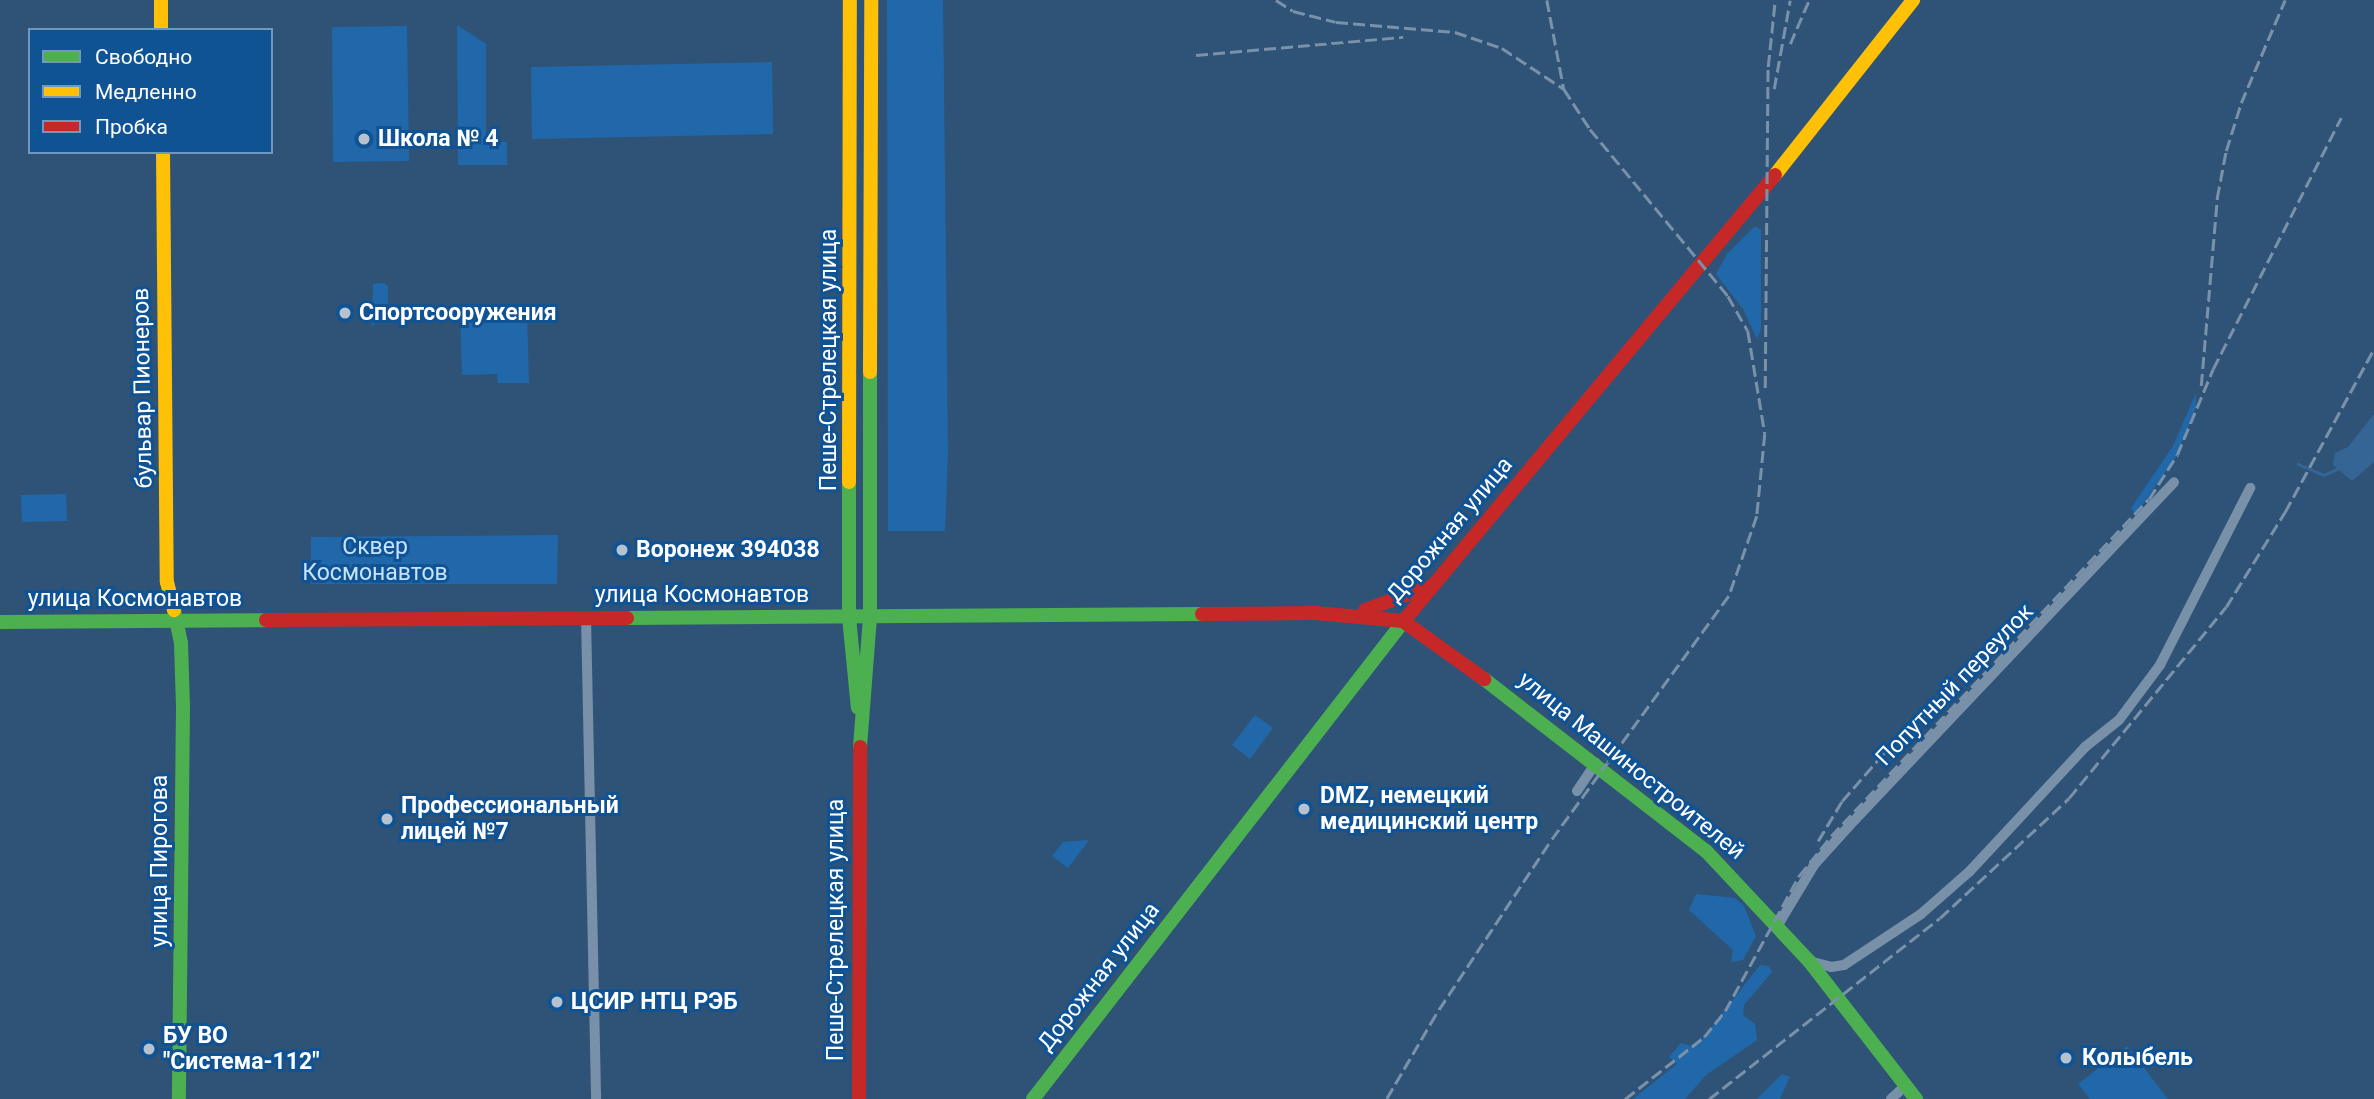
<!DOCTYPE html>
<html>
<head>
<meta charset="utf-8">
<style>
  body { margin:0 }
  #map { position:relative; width:2374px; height:1099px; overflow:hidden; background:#2e5377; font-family:Roboto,sans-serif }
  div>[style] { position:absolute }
  .green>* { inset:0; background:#2168ab }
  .water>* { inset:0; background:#356595 }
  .stream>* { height:2.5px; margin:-1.25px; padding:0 1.25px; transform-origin:1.25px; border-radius:1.25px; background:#356595 }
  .street>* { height:10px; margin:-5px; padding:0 5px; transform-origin:5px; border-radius:5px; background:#7891a9 }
  .fast>* { height:14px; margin:-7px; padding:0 7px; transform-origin:7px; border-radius:7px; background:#4caf50 }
  .slow>* { height:14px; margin:-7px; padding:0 7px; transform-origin:7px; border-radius:7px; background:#ffc107 }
  .jam>* { height:14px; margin:-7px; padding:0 7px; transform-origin:7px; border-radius:7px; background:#c62828 }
  .rail>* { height:2.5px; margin-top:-1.25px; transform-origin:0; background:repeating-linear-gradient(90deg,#7991a9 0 12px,transparent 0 17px) }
  .dots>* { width:19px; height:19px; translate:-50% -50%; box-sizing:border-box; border:4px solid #105395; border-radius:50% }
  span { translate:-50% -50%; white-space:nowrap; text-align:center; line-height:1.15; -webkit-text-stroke:6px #105395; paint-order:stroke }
  .poi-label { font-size:23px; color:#fff; font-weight:700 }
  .left { translate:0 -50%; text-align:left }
  .street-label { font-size:23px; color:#fff }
  .park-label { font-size:23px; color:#c7e3fe }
  .legend { position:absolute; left:28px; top:28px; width:245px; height:126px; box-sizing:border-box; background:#105395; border:2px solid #7098bf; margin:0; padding:9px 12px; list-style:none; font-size:21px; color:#fff }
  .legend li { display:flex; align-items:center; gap:14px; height:35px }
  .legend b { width:35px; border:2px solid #7098bf }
</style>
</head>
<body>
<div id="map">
  <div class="green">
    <div style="clip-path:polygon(887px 0,943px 0,948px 452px,945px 531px,888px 531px)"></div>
    <div style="clip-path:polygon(457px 25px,486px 44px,486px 142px,507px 142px,507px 165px,458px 165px)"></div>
    <div style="clip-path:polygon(407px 26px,409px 161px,333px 162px,332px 27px)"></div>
    <div style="clip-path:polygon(772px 62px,773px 134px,532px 139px,531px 67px)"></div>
    <div style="clip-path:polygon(1755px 226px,1761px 230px,1761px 329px,1757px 339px,1743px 309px,1716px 274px,1727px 254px)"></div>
    <div style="clip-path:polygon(383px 283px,388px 286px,388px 311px,372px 327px,373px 284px)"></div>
    <div style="clip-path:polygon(527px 314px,529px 383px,498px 383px,497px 374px,462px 375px,460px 316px)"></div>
    <div style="clip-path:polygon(2196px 393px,2196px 407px,2177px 455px,2136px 514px,2131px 508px,2173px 446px)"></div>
    <div style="clip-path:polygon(66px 494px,67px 521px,22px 522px,21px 495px)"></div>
    <div style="clip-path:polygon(558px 535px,557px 584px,311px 584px,311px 537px)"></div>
    <div style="clip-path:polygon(1255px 715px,1273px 728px,1250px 759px,1232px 745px)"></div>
    <div style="clip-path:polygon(1089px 840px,1068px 868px,1052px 856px,1063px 842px)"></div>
    <div style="clip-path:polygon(1696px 894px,1735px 898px,1744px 906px,1756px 936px,1743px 960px,1731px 962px,1733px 950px,1689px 910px)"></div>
    <div style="clip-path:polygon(1760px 965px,1769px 966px,1772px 972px,1744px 1005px,1743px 1015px,1755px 1024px,1757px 1040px,1706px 1075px,1685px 1099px,1633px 1099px,1677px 1064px,1669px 1057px,1681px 1043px,1690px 1046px,1704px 1037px)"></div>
    <div style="clip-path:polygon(2127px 1046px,2168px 1099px,2090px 1099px,2078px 1084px)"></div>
    <div style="clip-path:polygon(1782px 1074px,1790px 1077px,1780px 1099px,1757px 1099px)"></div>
  </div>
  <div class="water">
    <div style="clip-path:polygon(2374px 414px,2374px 462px,2352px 481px,2333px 465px,2335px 453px,2348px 447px)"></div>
  </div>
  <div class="stream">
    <div style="left:2298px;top:464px;width:28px;rotate:23deg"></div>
    <div style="left:2324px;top:475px;width:17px;rotate:-25deg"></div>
  </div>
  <div class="street">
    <div style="left:586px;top:617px;width:482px;rotate:88.8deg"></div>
    <div style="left:1577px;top:791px;width:34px;rotate:-56deg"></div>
    <div style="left:1778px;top:925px;width:70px;rotate:-59deg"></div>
    <div style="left:1814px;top:865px;width:52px;rotate:-48.1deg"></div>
    <div style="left:1849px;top:826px;width:473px;rotate:-46.6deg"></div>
    <div style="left:1809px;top:961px;width:23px;rotate:15deg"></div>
    <div style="left:1831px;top:967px;width:13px;rotate:-9deg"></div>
    <div style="left:1844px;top:965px;width:92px;rotate:-33.5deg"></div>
    <div style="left:1921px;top:914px;width:64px;rotate:-41.2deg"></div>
    <div style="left:1969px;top:872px;width:171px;rotate:-47.1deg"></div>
    <div style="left:2085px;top:747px;width:43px;rotate:-38.5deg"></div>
    <div style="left:2119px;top:720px;width:69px;rotate:-53.3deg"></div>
    <div style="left:2160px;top:665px;width:199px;rotate:-63deg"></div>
    <div style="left:1891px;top:1099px;width:19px;rotate:-43deg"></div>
  </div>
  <div class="fast">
    <div style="left:849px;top:482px;width:135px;rotate:90deg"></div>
    <div style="left:849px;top:617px;width:91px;rotate:84.4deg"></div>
    <div style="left:174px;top:610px;width:34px;rotate:78deg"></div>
    <div style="left:181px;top:643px;width:63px;rotate:88.2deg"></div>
    <div style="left:183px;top:706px;width:393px;rotate:90.6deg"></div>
    <div style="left:627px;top:618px;width:575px;rotate:-0.4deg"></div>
    <div style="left:0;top:622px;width:266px;rotate:-0.4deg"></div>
    <div style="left:1484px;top:679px;width:281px;rotate:37.8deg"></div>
    <div style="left:1706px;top:851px;width:151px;rotate:46.9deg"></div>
    <div style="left:1809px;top:961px;width:175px;rotate:52.2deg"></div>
    <div style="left:860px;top:747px;width:131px;rotate:-85.6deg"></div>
    <div style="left:870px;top:616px;width:244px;rotate:-90deg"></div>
    <div style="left:1033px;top:1099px;width:610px;rotate:-52.19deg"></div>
  </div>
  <div class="slow">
    <div style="left:161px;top:0;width:30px;rotate:90deg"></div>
    <div style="left:163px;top:152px;width:430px;rotate:89.5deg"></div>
    <div style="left:167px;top:582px;width:29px;rotate:76deg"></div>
    <div style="left:1775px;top:175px;width:223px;rotate:-51.7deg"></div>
    <div style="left:870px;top:372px;width:372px;rotate:-89.8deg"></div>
    <div style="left:849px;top:482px;width:482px;rotate:-89.9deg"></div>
  </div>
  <div class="jam">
    <div style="left:1365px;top:610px;width:67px;rotate:-20.1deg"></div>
    <div style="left:1202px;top:614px;width:114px;rotate:-0.5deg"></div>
    <div style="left:1316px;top:613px;width:87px;rotate:5.3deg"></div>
    <div style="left:1403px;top:621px;width:100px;rotate:35.6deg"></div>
    <div style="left:1407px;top:617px;width:575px;rotate:-50.22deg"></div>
    <div style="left:266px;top:620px;width:361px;rotate:-0.3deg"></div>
    <div style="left:859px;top:1099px;width:352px;rotate:-89.8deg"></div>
  </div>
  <div class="rail">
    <div style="left:1276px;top:0;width:20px;rotate:33deg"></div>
    <div style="left:1293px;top:11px;width:44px;rotate:14.3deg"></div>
    <div style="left:1336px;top:22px;width:119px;rotate:4.8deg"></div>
    <div style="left:1455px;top:32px;width:50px;rotate:18.8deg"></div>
    <div style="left:1502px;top:48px;width:74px;rotate:33.5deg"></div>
    <div style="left:1564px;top:89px;width:48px;rotate:57deg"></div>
    <div style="left:1590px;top:129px;width:217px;rotate:50.4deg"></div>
    <div style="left:1728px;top:296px;width:40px;rotate:60.3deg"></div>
    <div style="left:1748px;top:331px;width:104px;rotate:80.6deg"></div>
    <div style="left:1765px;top:434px;width:82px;rotate:95.6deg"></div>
    <div style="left:1757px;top:516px;width:85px;rotate:109.3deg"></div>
    <div style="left:1729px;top:596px;width:306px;rotate:126deg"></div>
    <div style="left:1549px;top:844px;width:205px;rotate:123.5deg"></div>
    <div style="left:1436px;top:1015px;width:97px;rotate:120.3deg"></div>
    <div style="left:1547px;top:0;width:91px;rotate:79.2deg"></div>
    <div style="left:1790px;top:44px;width:48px;rotate:-66.6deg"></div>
    <div style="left:1196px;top:55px;width:208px;rotate:-5deg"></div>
    <div style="left:1774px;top:89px;width:90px;rotate:-79.8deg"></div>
    <div style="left:2201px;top:386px;width:189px;rotate:-85.1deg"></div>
    <div style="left:2217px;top:198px;width:48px;rotate:-79.2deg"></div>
    <div style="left:2226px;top:151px;width:50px;rotate:-72.6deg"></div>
    <div style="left:2241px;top:103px;width:112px;rotate:-66.9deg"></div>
    <div style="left:1765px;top:388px;width:321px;rotate:-89.5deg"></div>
    <div style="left:1768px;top:67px;width:67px;rotate:-84deg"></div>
    <div style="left:1818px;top:841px;width:47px;rotate:-59deg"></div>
    <div style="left:1842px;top:801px;width:62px;rotate:-48.9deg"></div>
    <div style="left:1883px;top:754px;width:87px;rotate:-42.7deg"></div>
    <div style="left:1625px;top:1099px;width:100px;rotate:-38.1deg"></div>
    <div style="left:1704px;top:1037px;width:33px;rotate:-51deg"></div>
    <div style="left:1725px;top:1011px;width:154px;rotate:-61.3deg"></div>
    <div style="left:1799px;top:876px;width:51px;rotate:-51.3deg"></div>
    <div style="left:1831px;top:836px;width:463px;rotate:-46.7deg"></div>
    <div style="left:2149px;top:499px;width:52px;rotate:-57.5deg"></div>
    <div style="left:2177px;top:455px;width:93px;rotate:-67.3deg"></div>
    <div style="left:2213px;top:369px;width:282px;rotate:-63deg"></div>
    <div style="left:1709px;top:1099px;width:293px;rotate:-38.1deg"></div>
    <div style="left:1940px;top:918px;width:176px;rotate:-42.9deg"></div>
    <div style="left:2069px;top:798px;width:247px;rotate:-50.6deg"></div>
    <div style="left:2226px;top:607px;width:112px;rotate:-58.2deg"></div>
    <div style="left:2285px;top:512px;width:186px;rotate:-61.4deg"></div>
  </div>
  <div class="dots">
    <div style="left:364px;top:139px;background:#b6c3cf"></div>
    <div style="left:345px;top:313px;background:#b6c3cf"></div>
    <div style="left:622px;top:550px;background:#b6c3cf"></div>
    <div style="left:1304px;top:809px;background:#b6c3cf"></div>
    <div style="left:387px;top:819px;background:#b6c3cf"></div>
    <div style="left:557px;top:1002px;background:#b6c3cf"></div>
    <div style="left:149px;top:1049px;background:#b6c3cf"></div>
    <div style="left:2066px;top:1058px;background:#b6c3cf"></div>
  </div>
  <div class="poi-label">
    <span class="left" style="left:378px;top:139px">Школа № 4</span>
    <span class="left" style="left:359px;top:313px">Спортсооружения</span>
    <span class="left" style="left:636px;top:550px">Воронеж 394038</span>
    <span class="left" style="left:1320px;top:809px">DMZ, немецкий<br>медицинский центр</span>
    <span class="left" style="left:401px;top:819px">Профессиональный<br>лицей №7</span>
    <span class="left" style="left:571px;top:1002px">ЦСИР НТЦ РЭБ</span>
    <span class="left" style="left:163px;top:1049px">БУ ВО<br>"Система-112"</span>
    <span class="left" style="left:2082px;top:1058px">Колыбель</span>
  </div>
  <div class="street-label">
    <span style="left:829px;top:360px;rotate:-90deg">Пеше-Стрелецкая улица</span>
    <span style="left:143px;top:388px;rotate:-91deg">бульвар Пионеров</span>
    <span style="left:1450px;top:530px;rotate:-50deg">Дорожная улица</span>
    <span style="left:702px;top:595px">улица Космонавтов</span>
    <span style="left:135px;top:599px">улица Космонавтов</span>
    <span style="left:1955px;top:685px;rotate:-46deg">Попутный переулок</span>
    <span style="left:1631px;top:766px;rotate:39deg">улица Машиностроителей</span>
    <span style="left:160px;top:861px;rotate:-90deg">улица Пирогова</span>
    <span style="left:836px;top:930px;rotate:-90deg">Пеше-Стрелецкая улица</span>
    <span style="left:1099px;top:977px;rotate:-52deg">Дорожная улица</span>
  </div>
  <div class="park-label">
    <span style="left:375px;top:560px">Сквер<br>Космонавтов</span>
  </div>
  <ul class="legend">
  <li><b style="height:9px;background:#4caf50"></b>Свободно</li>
  <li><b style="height:9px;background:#ffc107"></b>Медленно</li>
  <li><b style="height:9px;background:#c62828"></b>Пробка</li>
  </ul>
</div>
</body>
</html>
